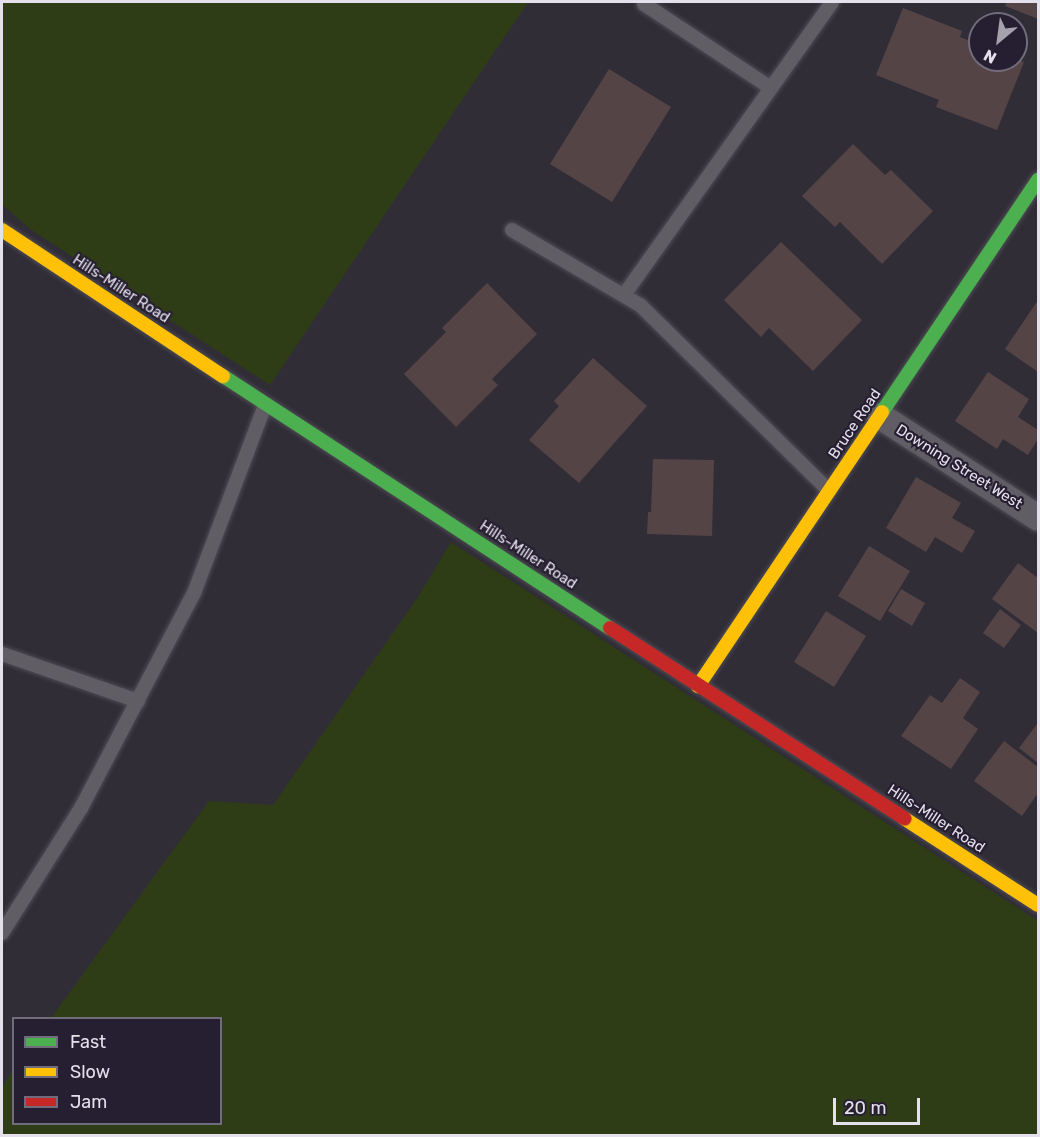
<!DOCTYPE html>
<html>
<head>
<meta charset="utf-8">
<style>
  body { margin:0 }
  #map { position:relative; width:1040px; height:1137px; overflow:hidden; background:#302d37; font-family:Rubik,sans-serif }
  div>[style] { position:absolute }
  .green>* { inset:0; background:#2f3d16 }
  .building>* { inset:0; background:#554446 }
  .roads { filter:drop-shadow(0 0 2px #4d4b53) drop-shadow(0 0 2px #4d4b53) }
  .lane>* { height:14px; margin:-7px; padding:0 7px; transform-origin:7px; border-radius:7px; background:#605d65 }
  .street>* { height:26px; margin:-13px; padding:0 13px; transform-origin:13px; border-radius:13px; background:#605d65 }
  .fast>* { height:14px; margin:-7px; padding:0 7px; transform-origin:7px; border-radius:7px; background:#4caf50 }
  .slow>* { height:14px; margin:-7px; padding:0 7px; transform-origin:7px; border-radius:7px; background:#ffc107 }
  .jam>* { height:14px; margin:-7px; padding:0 7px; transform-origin:7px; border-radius:7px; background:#c62828 }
  span { translate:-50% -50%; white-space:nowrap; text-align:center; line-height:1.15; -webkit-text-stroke:4.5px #251f31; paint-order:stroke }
  .street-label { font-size:15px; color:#e4e0ec }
  .frame { position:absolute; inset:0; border:3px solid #e4e0ec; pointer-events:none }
  .legend { position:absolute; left:12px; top:1017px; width:210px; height:108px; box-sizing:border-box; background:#251f31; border:2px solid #716c7c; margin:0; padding:8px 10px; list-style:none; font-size:18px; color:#e4e0ec }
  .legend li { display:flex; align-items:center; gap:12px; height:30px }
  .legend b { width:30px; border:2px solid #716c7c }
  .north { position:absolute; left:968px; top:12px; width:60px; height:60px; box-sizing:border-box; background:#251f31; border:2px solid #716c7c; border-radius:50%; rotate:209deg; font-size:16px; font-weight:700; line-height:24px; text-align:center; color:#e4e0ec }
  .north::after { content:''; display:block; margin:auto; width:21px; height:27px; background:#a5a1ad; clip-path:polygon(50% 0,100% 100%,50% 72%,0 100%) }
  .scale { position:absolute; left:833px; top:1098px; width:87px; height:27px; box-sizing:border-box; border:3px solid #e4e0ec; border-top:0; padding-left:8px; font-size:18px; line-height:21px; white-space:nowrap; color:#e4e0ec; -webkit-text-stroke:4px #251f31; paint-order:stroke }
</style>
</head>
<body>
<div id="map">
  <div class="green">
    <div style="clip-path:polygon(2px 2px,528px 2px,270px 385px,30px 229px,2px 204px)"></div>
    <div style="clip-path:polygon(451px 542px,1038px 921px,1038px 1135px,2px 1136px,2px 1087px,13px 1070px,14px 1124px,220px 1124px,220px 1018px,51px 1018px,209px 801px,273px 805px,416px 600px)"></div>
  </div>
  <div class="building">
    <div style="clip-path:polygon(1007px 2px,1038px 2px,1038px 19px,1005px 6px)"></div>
    <div style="clip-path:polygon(903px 8px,962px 31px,960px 37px,980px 45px,980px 60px,1016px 59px,1024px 62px,997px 130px,936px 107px,939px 100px,876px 75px)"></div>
    <div style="clip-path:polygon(609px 69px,671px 107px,612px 202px,550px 164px)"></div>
    <div style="clip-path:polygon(853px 144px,885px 175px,891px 170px,933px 211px,882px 264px,840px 222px,835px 227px,802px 196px)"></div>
    <div style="clip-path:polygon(781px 242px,862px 320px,813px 371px,769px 328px,761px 337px,724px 300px)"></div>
    <div style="clip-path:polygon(487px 283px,537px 334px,492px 379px,498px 385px,456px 427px,404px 374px,446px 332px,442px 328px)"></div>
    <div style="clip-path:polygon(1038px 300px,1038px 372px,1005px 349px)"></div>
    <div style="clip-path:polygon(593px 358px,647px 406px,579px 483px,529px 440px,559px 406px,554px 401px)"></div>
    <div style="clip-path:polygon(988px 372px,1029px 399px,1018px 417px,1038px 430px,1038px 439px,1028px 455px,1003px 439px,997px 449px,955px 421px)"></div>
    <div style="clip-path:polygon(653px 459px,714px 460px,712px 536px,647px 534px,648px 512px,651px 512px)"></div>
    <div style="clip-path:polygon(916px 477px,961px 503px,952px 518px,975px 531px,962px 553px,935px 537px,926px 552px,886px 528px)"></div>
    <div style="clip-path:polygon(869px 546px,910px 571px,880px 621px,838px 596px)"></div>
    <div style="clip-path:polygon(1018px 563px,1038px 578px,1038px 633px,992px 599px)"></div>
    <div style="clip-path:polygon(901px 589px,925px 603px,912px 626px,888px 611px)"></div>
    <div style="clip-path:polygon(1000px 609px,1021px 625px,1004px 648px,983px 633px)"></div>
    <div style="clip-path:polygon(826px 611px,866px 636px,834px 687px,794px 662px)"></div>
    <div style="clip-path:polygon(960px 678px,980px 692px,963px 718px,978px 729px,951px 769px,901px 736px,930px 695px,942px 703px)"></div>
    <div style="clip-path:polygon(1037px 724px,1038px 726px,1038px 763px,1019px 748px)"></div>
    <div style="clip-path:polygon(1004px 741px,1038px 767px,1038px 793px,1022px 816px,974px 781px)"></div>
  </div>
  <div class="roads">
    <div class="lane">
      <div style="left:644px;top:4px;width:152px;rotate:33.5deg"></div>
      <div style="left:512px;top:230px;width:148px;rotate:30.4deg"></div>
      <div style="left:640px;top:305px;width:265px;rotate:44.5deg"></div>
      <div style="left:624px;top:295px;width:359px;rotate:-54.6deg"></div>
      <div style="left:2px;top:654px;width:144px;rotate:19.1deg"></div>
      <div style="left:2px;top:933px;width:148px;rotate:-57.7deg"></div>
      <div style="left:81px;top:808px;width:243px;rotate:-62.3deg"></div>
      <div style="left:194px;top:593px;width:201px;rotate:-69.3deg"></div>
    </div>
    <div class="street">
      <div style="left:880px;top:416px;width:188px;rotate:32.8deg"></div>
    </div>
    <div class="fast">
      <div style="left:223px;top:376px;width:462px;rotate:33.1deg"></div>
      <div style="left:882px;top:412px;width:280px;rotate:-56.1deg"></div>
    </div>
    <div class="slow">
      <div style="left:2px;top:230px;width:265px;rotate:33.5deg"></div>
      <div style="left:698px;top:686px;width:330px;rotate:-56.1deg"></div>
      <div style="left:905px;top:819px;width:158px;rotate:32.9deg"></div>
    </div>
    <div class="jam">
      <div style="left:610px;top:628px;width:351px;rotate:32.9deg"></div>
    </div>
  </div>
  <div class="street-label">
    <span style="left:121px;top:289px;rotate:33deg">Hills-Miller Road</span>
    <span style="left:855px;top:424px;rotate:-56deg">Bruce Road</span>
    <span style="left:959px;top:467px;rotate:32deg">Downing Street West</span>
    <span style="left:528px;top:555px;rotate:33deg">Hills-Miller Road</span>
    <span style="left:936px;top:819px;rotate:33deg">Hills-Miller Road</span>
  </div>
  <div class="frame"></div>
  <ul class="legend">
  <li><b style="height:8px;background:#4caf50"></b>Fast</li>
  <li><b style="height:8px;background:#ffc107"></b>Slow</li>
  <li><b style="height:8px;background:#c62828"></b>Jam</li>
  </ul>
  <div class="north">N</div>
  <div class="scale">20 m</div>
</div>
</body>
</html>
